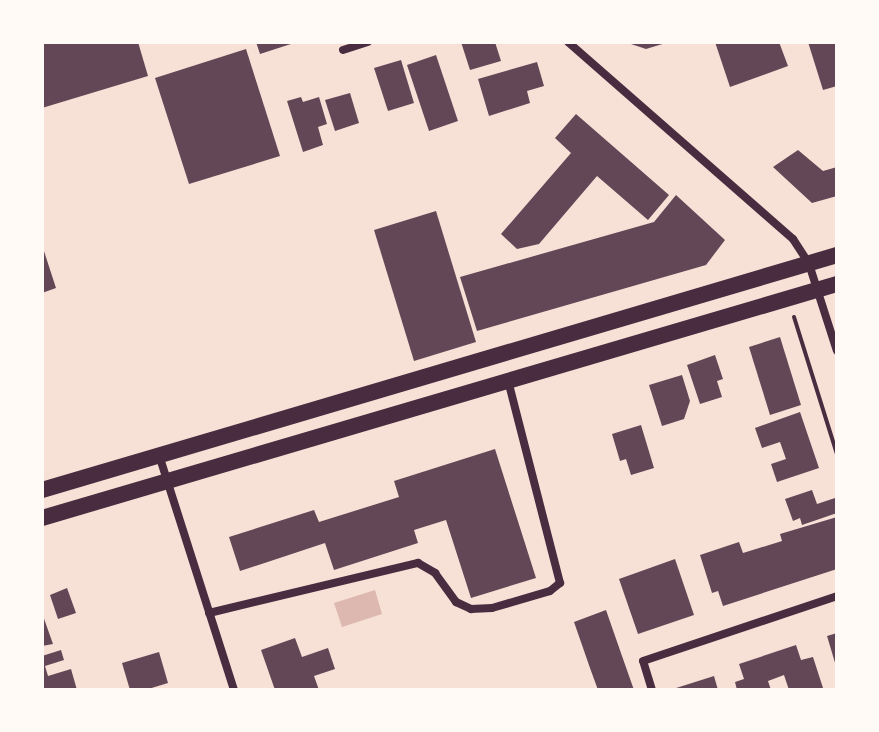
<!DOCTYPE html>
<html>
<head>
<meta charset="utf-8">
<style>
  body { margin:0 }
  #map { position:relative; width:879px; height:732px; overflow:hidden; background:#f7e1d7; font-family:"Varela Round",sans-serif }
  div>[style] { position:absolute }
  .water>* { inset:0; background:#dcb8b0 }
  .building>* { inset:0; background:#644757 }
  .path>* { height:4px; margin:-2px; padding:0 2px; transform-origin:2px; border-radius:2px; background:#4a2c40 }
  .minor>* { height:8px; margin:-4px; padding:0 4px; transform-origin:4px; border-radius:4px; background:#4a2c40 }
  .secondary>* { height:16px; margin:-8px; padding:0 8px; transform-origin:8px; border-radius:8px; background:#4a2c40 }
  span { translate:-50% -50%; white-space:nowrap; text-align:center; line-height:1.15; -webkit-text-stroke:6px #fffaf5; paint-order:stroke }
  .frame { position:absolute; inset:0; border:44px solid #fffaf5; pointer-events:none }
</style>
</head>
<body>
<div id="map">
  <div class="water">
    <div style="clip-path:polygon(375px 590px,382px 614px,342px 627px,334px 603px)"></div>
  </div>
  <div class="building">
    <div style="clip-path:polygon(42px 42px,138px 42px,148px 76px,42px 108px)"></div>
    <div style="clip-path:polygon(256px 42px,294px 42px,294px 43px,260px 54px)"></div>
    <div style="clip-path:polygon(461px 42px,495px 42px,501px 61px,470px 70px)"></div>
    <div style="clip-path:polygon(625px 42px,669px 42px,646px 49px)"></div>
    <div style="clip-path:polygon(715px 42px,779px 42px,788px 66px,730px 87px)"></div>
    <div style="clip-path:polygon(808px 42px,837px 42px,837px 86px,823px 90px)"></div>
    <div style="clip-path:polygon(246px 49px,280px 156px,189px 184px,155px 78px)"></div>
    <div style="clip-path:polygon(436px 55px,458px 121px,429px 131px,407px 65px)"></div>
    <div style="clip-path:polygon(401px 60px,414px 103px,388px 111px,374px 68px)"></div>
    <div style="clip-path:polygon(537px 62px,544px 86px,527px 91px,530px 103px,489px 116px,478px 79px)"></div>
    <div style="clip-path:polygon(350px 93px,359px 123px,335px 131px,325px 100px)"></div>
    <div style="clip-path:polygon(301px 97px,303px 102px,319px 97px,327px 124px,318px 127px,323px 145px,303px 152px,287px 101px)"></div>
    <div style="clip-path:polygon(576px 114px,669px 195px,648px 220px,597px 176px,539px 244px,517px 249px,501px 234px,571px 153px,555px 138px)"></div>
    <div style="clip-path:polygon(798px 150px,823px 171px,837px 167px,837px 196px,812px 203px,773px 167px)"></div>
    <div style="clip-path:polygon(676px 195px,725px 240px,706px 265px,477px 331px,460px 277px,654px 222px)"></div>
    <div style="clip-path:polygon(436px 211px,476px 342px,414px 361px,374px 230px)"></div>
    <div style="clip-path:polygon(42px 245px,56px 288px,42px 293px)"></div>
    <div style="clip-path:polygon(780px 337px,801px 405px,770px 415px,749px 347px)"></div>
    <div style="clip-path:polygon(715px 355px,723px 379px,717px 381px,722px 397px,700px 404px,687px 365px)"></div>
    <div style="clip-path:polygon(682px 375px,690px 401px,684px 419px,662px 426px,649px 385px)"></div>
    <div style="clip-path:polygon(800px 412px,819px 468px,777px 482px,771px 464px,786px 459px,780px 442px,762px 448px,755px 428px)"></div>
    <div style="clip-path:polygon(641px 425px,654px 468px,631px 475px,626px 459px,620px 461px,612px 434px)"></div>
    <div style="clip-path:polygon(495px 449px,536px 578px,471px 598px,446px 520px,414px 530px,418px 543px,334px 570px,325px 543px,240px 571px,229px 537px,314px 510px,319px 522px,399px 497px,394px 481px)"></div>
    <div style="clip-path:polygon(812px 490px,817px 504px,835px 498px,837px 513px,802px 525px,800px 518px,793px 521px,785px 499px)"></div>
    <div style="clip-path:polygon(837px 517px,837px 569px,723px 606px,718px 591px,712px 593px,700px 555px,739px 542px,743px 553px,782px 541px,780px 534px)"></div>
    <div style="clip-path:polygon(675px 559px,694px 615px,638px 634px,619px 579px)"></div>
    <div style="clip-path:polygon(67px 588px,76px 613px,58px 619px,50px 595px)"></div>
    <div style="clip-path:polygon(606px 610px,622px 656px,634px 690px,598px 690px,590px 668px,574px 622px)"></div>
    <div style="clip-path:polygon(42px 613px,53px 644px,42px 646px)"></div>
    <div style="clip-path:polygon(837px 633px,837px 666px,836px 666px,827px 636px)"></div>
    <div style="clip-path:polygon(295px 638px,302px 657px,328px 648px,335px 669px,314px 676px,319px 690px,275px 690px,261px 650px)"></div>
    <div style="clip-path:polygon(796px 645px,801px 660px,813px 657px,823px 688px,789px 690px,784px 675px,768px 681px,771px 690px,737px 690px,735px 682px,744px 679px,739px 664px)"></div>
    <div style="clip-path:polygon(61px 650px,64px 660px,45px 666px,48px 676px,71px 669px,77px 690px,42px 690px,42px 656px)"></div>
    <div style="clip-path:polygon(159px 652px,168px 683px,145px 690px,130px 690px,122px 663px)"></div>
    <div style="clip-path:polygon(714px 676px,718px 690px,673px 690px,673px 689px)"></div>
  </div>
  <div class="path">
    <div style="left:794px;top:317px;width:144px;rotate:72.6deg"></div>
  </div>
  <div class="minor">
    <div style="left:568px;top:42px;width:299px;rotate:41.2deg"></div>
    <div style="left:793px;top:239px;width:30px;rotate:57deg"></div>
    <div style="left:809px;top:264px;width:91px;rotate:72.2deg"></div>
    <div style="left:343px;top:50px;width:26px;rotate:-18deg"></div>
    <div style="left:159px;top:455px;width:247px;rotate:72.3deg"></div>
    <div style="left:209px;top:613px;width:215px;rotate:-13.5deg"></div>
    <div style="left:418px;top:563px;width:20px;rotate:30deg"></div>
    <div style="left:435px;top:573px;width:36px;rotate:54deg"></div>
    <div style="left:456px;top:602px;width:17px;rotate:25deg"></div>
    <div style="left:471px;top:609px;width:21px;rotate:-3deg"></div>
    <div style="left:492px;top:608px;width:60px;rotate:-16.3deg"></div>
    <div style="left:550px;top:591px;width:13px;rotate:-39deg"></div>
    <div style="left:560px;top:583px;width:209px;rotate:-104.4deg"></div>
    <div style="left:652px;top:690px;width:30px;rotate:-107deg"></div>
    <div style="left:643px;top:661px;width:205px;rotate:-18.5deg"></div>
  </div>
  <div class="secondary">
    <div style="left:42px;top:490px;width:829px;rotate:-16.47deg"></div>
    <div style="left:42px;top:518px;width:829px;rotate:-16.4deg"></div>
  </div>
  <div class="frame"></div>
</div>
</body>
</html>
